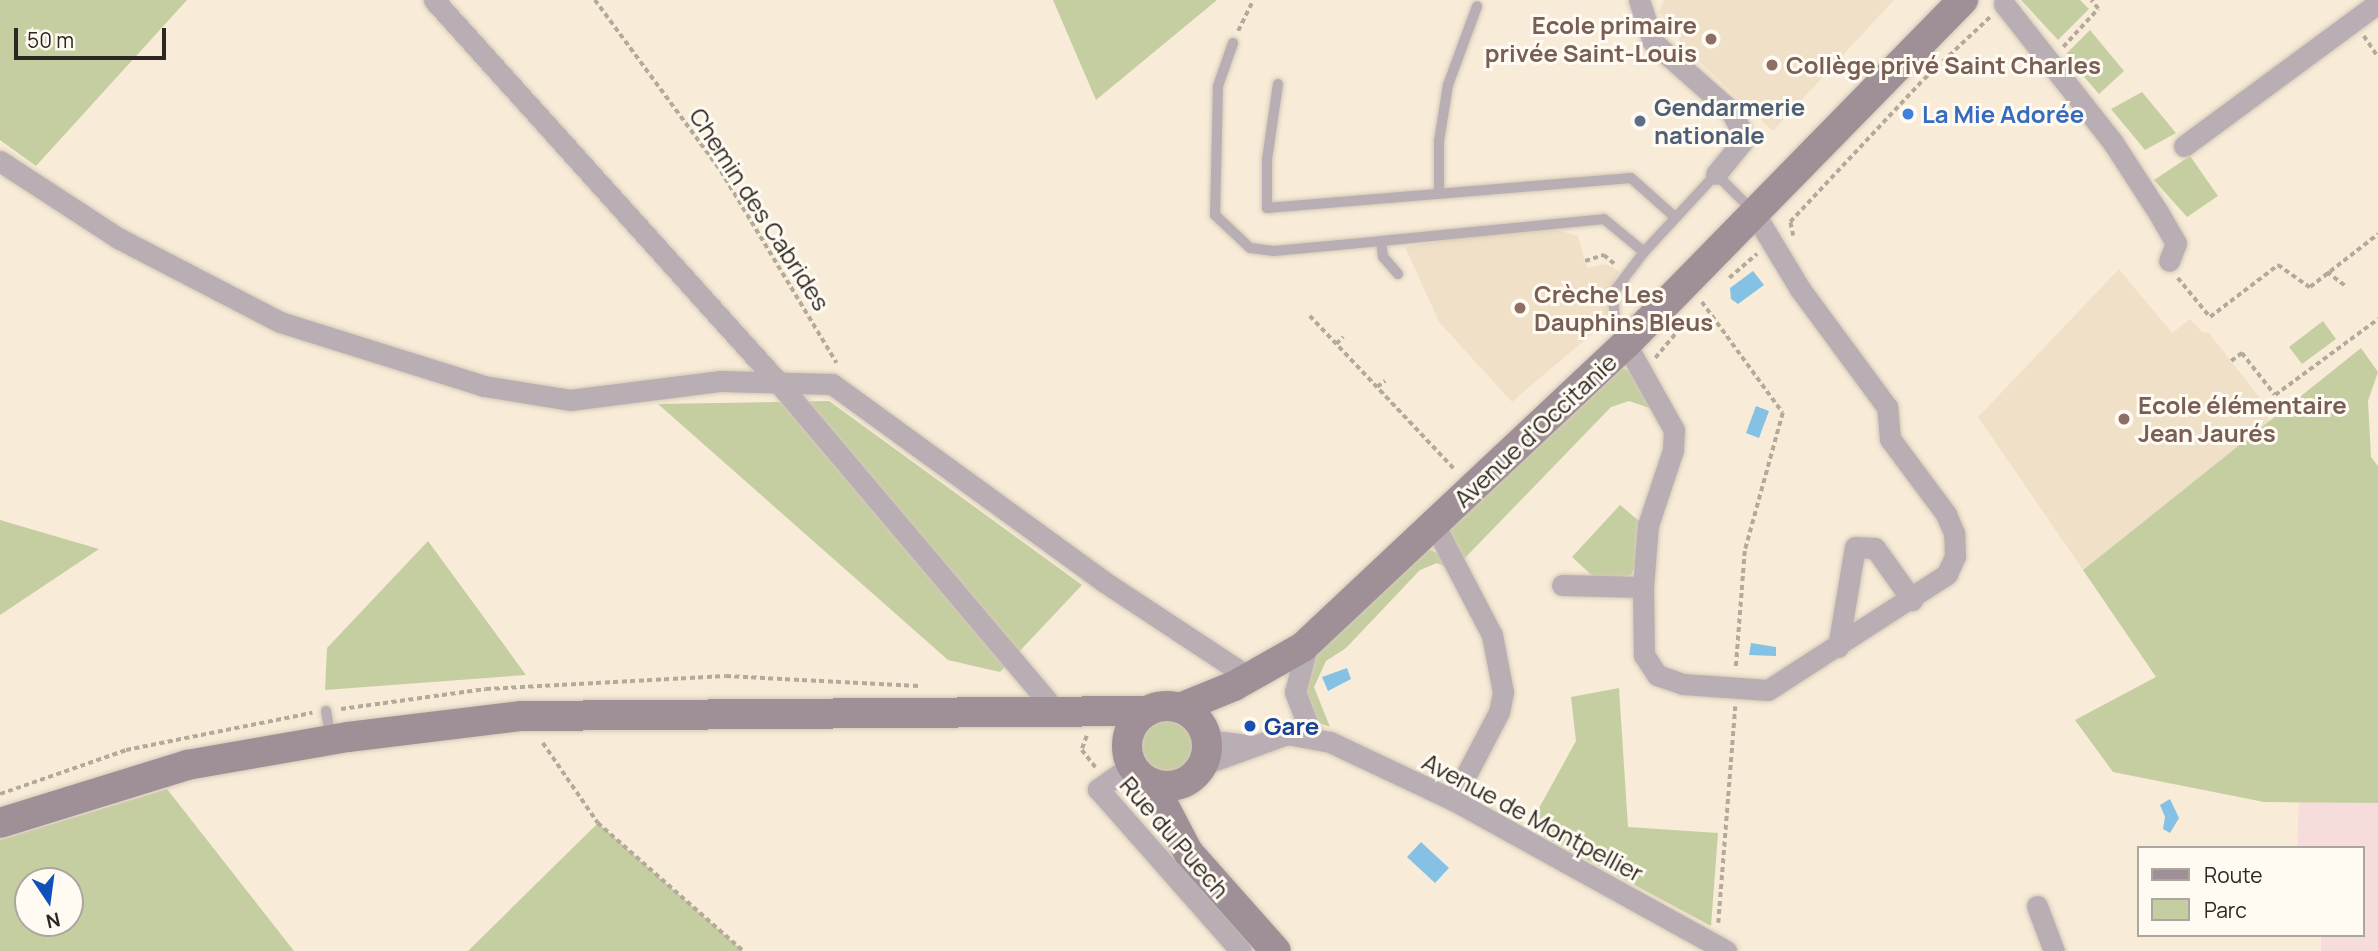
<!DOCTYPE html>
<html>
<head>
<meta charset="utf-8">
<style>
  body { margin:0 }
  #map { position:relative; width:2378px; height:951px; overflow:hidden; background:#f8ecd8; font-family:Manrope,sans-serif }
  div>[style] { position:absolute }
  .commercial>* { inset:0; background:#f7dcdc }
  .built>* { inset:0; background:#f0e0c7 }
  .green>* { inset:0; background:#c5cea0 }
  .round { border-radius:50% }
  .water>* { inset:0; background:#84c1e5 }
  .path>* { height:3.5px; margin-top:-1.75px; transform-origin:0; background:repeating-linear-gradient(90deg,#b3aa9a 0 5px,transparent 0 8.5px) }
  .roads { filter:drop-shadow(0 0 2px #d3c9b7) drop-shadow(0 0 2px #d3c9b7) }
  .lane>* { height:10px; margin:-5px; padding:0 5px; transform-origin:5px; border-radius:5px; background:#b9aeb3 }
  .street>* { height:21px; margin:-10.5px; padding:0 10.5px; transform-origin:10.5px; border-radius:10.5px; background:#b9aeb3 }
  .secondary>* { height:30px; margin:-15px; padding:0 15px; transform-origin:15px; border-radius:15px; background:#9e9096 }
  .secondary>.ring { margin:-15px; padding:0; box-sizing:content-box; background:none; border:30px solid #9e9096; border-radius:50% }
  .dots>* { width:19px; height:19px; translate:-50% -50%; box-sizing:border-box; border:4px solid #fffaf2; border-radius:50% }
  span { translate:-50% -50%; white-space:nowrap; text-align:center; line-height:1.15; -webkit-text-stroke:6px #fffaf2; paint-order:stroke }
  .education-label { font-size:24px; color:#785e54; font-weight:700 }
  .right { translate:-100% -50%; text-align:right }
  .left { translate:0 -50%; text-align:left }
  .service-label { font-size:24px; color:#4e5e75; font-weight:700 }
  .shop-label { font-size:24px; color:#366cbe; font-weight:700 }
  .street-label { font-size:24px; color:#2c2720 }
  .transit-label { font-size:24px; color:#164399; font-weight:700 }
  .legend { position:absolute; left:2137px; top:846px; width:228px; height:91px; box-sizing:border-box; background:#fffaf2; border:2px solid #aba69e; margin:0; padding:9px 12px; list-style:none; font-size:21px; color:#2c2720 }
  .legend li { display:flex; align-items:center; gap:14px; height:35px }
  .legend b { width:35px; border:2px solid #aba69e }
  .north { position:absolute; left:14px; top:867px; width:70px; height:70px; box-sizing:border-box; background:#fffaf2; border:2px solid #aba69e; border-radius:50%; rotate:167deg; font-size:19px; font-weight:700; line-height:28px; text-align:center; color:#2c2720 }
  .north::after { content:''; display:block; margin:auto; width:24px; height:32px; background:#0e51bb; clip-path:polygon(50% 0,100% 100%,50% 72%,0 100%) }
  .scale { position:absolute; left:14px; top:28px; width:152px; height:32px; box-sizing:border-box; border:4px solid #2c2720; border-top:0; padding-left:9px; font-size:21px; line-height:24px; white-space:nowrap; color:#2c2720; -webkit-text-stroke:5px #fffaf2; paint-order:stroke }
</style>
</head>
<body>
<div id="map">
  <div class="commercial">
    <div style="clip-path:polygon(2299px 802px,2378px 803px,2378px 951px,2321px 951px,2321px 937px,2314px 935px,2362px 935px,2362px 848px,2297px 848px)"></div>
  </div>
  <div class="built">
    <div style="clip-path:polygon(1664px 0,1894px 0,1773px 131px,1686px 49px,1659px 11px)"></div>
    <div style="clip-path:polygon(1556px 230px,1578px 236px,1587px 268px,1606px 264px,1619px 271px,1607px 296px,1607px 321px,1512px 402px,1439px 322px,1405px 247px,1461px 237px)"></div>
    <div style="clip-path:polygon(2119px 269px,2172px 333px,2190px 319px,2202px 332px,2208px 332px,2264px 403px,2259px 407px,2270px 421px,2083px 570px,1978px 417px)"></div>
  </div>
  <div class="green">
    <div style="clip-path:polygon(0 0,187px 0,36px 166px,0 140px)"></div>
    <div style="clip-path:polygon(1053px 0,1217px 0,1096px 100px)"></div>
    <div style="clip-path:polygon(2021px 0,2080px 0,2089px 9px,2058px 40px)"></div>
    <div style="clip-path:polygon(2090px 30px,2124px 71px,2099px 94px,2065px 55px)"></div>
    <div style="clip-path:polygon(2142px 92px,2176px 133px,2145px 150px,2111px 109px)"></div>
    <div style="clip-path:polygon(2190px 156px,2218px 196px,2187px 217px,2154px 180px)"></div>
    <div style="clip-path:polygon(2323px 321px,2336px 339px,2302px 364px,2289px 347px)"></div>
    <div style="clip-path:polygon(2361px 348px,2378px 372px,2368px 401px,2371px 457px,2378px 466px,2378px 803px,2264px 802px,2113px 772px,2075px 720px,2156px 677px,2083px 570px)"></div>
    <div style="clip-path:polygon(1622px 368px,1630px 371px,1650px 408px,1629px 401px,1611px 407px,1462px 561px,1445px 528px,1611px 369px)"></div>
    <div style="clip-path:polygon(829px 401px,1082px 585px,1000px 672px,948px 660px,658px 404px)"></div>
    <div style="clip-path:polygon(1620px 505px,1639px 521px,1635px 567px,1631px 575px,1599px 582px,1572px 557px)"></div>
    <div style="clip-path:polygon(0 520px,99px 549px,0 615px)"></div>
    <div style="clip-path:polygon(428px 541px,526px 675px,325px 690px,327px 648px)"></div>
    <div style="clip-path:polygon(1426px 548px,1439px 554px,1447px 567px,1437px 563px,1420px 570px,1346px 648px,1326px 661px,1314px 687px,1330px 727px,1310px 719px,1304px 693px,1314px 656px)"></div>
    <div style="clip-path:polygon(1619px 688px,1628px 827px,1718px 833px,1711px 926px,1528px 828px,1576px 741px,1571px 697px)"></div>
    <div class="round" style="left:1134px;top:713px;width:66px;height:66px"></div>
    <div style="clip-path:polygon(evenodd,167px 789px,294px 951px,0 951px,0 840px,167px 789px,28px 881px,70px 881px,70px 923px,28px 923px,28px 881px)"></div>
    <div style="clip-path:polygon(598px 823px,643px 863px,743px 951px,468px 951px)"></div>
  </div>
  <div class="water">
    <div style="clip-path:polygon(1753px 271px,1764px 285px,1738px 304px,1731px 299px,1730px 288px)"></div>
    <div style="clip-path:polygon(1756px 406px,1769px 411px,1759px 438px,1746px 433px)"></div>
    <div style="clip-path:polygon(1751px 643px,1776px 647px,1776px 656px,1749px 655px)"></div>
    <div style="clip-path:polygon(1347px 668px,1351px 679px,1328px 691px,1322px 677px)"></div>
    <div style="clip-path:polygon(2170px 799px,2179px 818px,2170px 833px,2163px 829px,2165px 817px,2160px 805px)"></div>
    <div style="clip-path:polygon(1421px 842px,1449px 868px,1435px 883px,1407px 857px)"></div>
  </div>
  <div class="path">
    <div style="left:595px;top:0;width:212px;rotate:53.6deg"></div>
    <div style="left:721px;top:171px;width:224px;rotate:58.9deg"></div>
    <div style="left:1238px;top:31px;width:34px;rotate:-64deg"></div>
    <div style="left:2364px;top:36px;width:25px;rotate:56deg"></div>
    <div style="left:2063px;top:47px;width:52px;rotate:-47.4deg"></div>
    <div style="left:2098px;top:9px;width:11px;rotate:-128deg"></div>
    <div style="left:1793px;top:236px;width:14px;rotate:-102deg"></div>
    <div style="left:1790px;top:222px;width:196px;rotate:-46.9deg"></div>
    <div style="left:1924px;top:79px;width:91px;rotate:-43.2deg"></div>
    <div style="left:1585px;top:261px;width:20px;rotate:-18deg"></div>
    <div style="left:1604px;top:255px;width:16px;rotate:40deg"></div>
    <div style="left:2327px;top:272px;width:25px;rotate:37deg"></div>
    <div style="left:1729px;top:278px;width:37px;rotate:-41deg"></div>
    <div style="left:2178px;top:278px;width:50px;rotate:50.6deg"></div>
    <div style="left:2210px;top:317px;width:86px;rotate:-37.4deg"></div>
    <div style="left:2278px;top:265px;width:39px;rotate:35deg"></div>
    <div style="left:2310px;top:287px;width:86px;rotate:-37.9deg"></div>
    <div style="left:1702px;top:302px;width:137px;rotate:53.9deg"></div>
    <div style="left:1783px;top:413px;width:143px;rotate:105.4deg"></div>
    <div style="left:1745px;top:551px;width:117px;rotate:94.4deg"></div>
    <div style="left:1310px;top:316px;width:212px;rotate:46.7deg"></div>
    <div style="left:1336px;top:344px;width:10px;rotate:-45deg"></div>
    <div style="left:1655px;top:358px;width:48px;rotate:-50deg"></div>
    <div style="left:2231px;top:361px;width:14px;rotate:-36deg"></div>
    <div style="left:2242px;top:353px;width:53px;rotate:51.8deg"></div>
    <div style="left:2275px;top:395px;width:128px;rotate:-36.4deg"></div>
    <div style="left:1377px;top:387px;width:10px;rotate:-37deg"></div>
    <div style="left:341px;top:709px;width:146px;rotate:-7.9deg"></div>
    <div style="left:486px;top:689px;width:240px;rotate:-3.1deg"></div>
    <div style="left:726px;top:676px;width:193px;rotate:3deg"></div>
    <div style="left:1087px;top:736px;width:15px;rotate:110deg"></div>
    <div style="left:1082px;top:750px;width:23px;rotate:52deg"></div>
    <div style="left:543px;top:743px;width:97px;rotate:55.5deg"></div>
    <div style="left:598px;top:823px;width:193px;rotate:41.4deg"></div>
    <div style="left:0;top:794px;width:133px;rotate:-19.2deg"></div>
    <div style="left:126px;top:750px;width:190px;rotate:-11.3deg"></div>
    <div style="left:1718px;top:923px;width:217px;rotate:-85.5deg"></div>
  </div>
  <div class="roads">
    <div class="lane">
      <div style="left:1233px;top:43px;width:46px;rotate:109.2deg"></div>
      <div style="left:1218px;top:86px;width:129px;rotate:91.3deg"></div>
      <div style="left:1215px;top:215px;width:48px;rotate:43.3deg"></div>
      <div style="left:1250px;top:248px;width:24px;rotate:7deg"></div>
      <div style="left:1274px;top:251px;width:107px;rotate:-5.3deg"></div>
      <div style="left:1278px;top:84px;width:76px;rotate:98.3deg"></div>
      <div style="left:1267px;top:159px;width:49px;rotate:90deg"></div>
      <div style="left:1267px;top:208px;width:365px;rotate:-4.7deg"></div>
      <div style="left:1631px;top:178px;width:59px;rotate:41.6deg"></div>
      <div style="left:1439px;top:194px;width:53px;rotate:-90deg"></div>
      <div style="left:1439px;top:141px;width:57px;rotate:-80.9deg"></div>
      <div style="left:1448px;top:85px;width:84px;rotate:-69.8deg"></div>
      <div style="left:1398px;top:274px;width:23px;rotate:-131deg"></div>
      <div style="left:1383px;top:257px;width:16px;rotate:-97deg"></div>
      <div style="left:1381px;top:241px;width:224px;rotate:-5.6deg"></div>
      <div style="left:1604px;top:219px;width:52px;rotate:39.5deg"></div>
      <div style="left:1644px;top:252px;width:106px;rotate:-47.3deg"></div>
      <div style="left:1716px;top:174px;width:51px;rotate:45deg"></div>
      <div style="left:1624px;top:341px;width:20px;rotate:-117deg"></div>
      <div style="left:1615px;top:323px;width:30px;rotate:-94deg"></div>
      <div style="left:1613px;top:293px;width:51px;rotate:-52.9deg"></div>
      <div style="left:326px;top:711px;width:29px;rotate:80deg"></div>
    </div>
    <div class="street">
      <div style="left:434px;top:0;width:513px;rotate:48deg"></div>
      <div style="left:777px;top:381px;width:435px;rotate:49.8deg"></div>
      <div style="left:1639px;top:0;width:44px;rotate:71.6deg"></div>
      <div style="left:1653px;top:42px;width:104px;rotate:41.5deg"></div>
      <div style="left:1731px;top:111px;width:20px;rotate:63deg"></div>
      <div style="left:1740px;top:129px;width:13px;rotate:81deg"></div>
      <div style="left:1742px;top:142px;width:41px;rotate:129.1deg"></div>
      <div style="left:2004px;top:4px;width:174px;rotate:51.8deg"></div>
      <div style="left:2112px;top:141px;width:85px;rotate:57.1deg"></div>
      <div style="left:2158px;top:212px;width:36px;rotate:60deg"></div>
      <div style="left:2176px;top:243px;width:19px;rotate:111deg"></div>
      <div style="left:2184px;top:146px;width:236px;rotate:-36.4deg"></div>
      <div style="left:0;top:161px;width:141px;rotate:33.1deg"></div>
      <div style="left:118px;top:238px;width:182px;rotate:27.4deg"></div>
      <div style="left:280px;top:322px;width:214px;rotate:17.4deg"></div>
      <div style="left:484px;top:386px;width:87px;rotate:9.2deg"></div>
      <div style="left:570px;top:400px;width:152px;rotate:-7.2deg"></div>
      <div style="left:721px;top:381px;width:111px;rotate:1.5deg"></div>
      <div style="left:832px;top:384px;width:335px;rotate:36deg"></div>
      <div style="left:1103px;top:581px;width:176px;rotate:33.4deg"></div>
      <div style="left:1626px;top:344px;width:98px;rotate:60.8deg"></div>
      <div style="left:1674px;top:430px;width:20px;rotate:93deg"></div>
      <div style="left:1673px;top:450px;width:79px;rotate:108.4deg"></div>
      <div style="left:1648px;top:525px;width:62px;rotate:94.6deg"></div>
      <div style="left:1643px;top:587px;width:68px;rotate:89.2deg"></div>
      <div style="left:1644px;top:655px;width:24px;rotate:57deg"></div>
      <div style="left:1657px;top:675px;width:28px;rotate:19deg"></div>
      <div style="left:1683px;top:684px;width:85px;rotate:4deg"></div>
      <div style="left:1768px;top:690px;width:213px;rotate:-32.9deg"></div>
      <div style="left:1947px;top:574px;width:20px;rotate:-66deg"></div>
      <div style="left:1955px;top:556px;width:23px;rotate:-92deg"></div>
      <div style="left:1954px;top:533px;width:21px;rotate:-113deg"></div>
      <div style="left:1946px;top:514px;width:94px;rotate:-126.7deg"></div>
      <div style="left:1890px;top:439px;width:32px;rotate:-95deg"></div>
      <div style="left:1887px;top:407px;width:147px;rotate:-126.4deg"></div>
      <div style="left:1800px;top:289px;width:85px;rotate:-121.1deg"></div>
      <div style="left:1435px;top:526px;width:123px;rotate:62.4deg"></div>
      <div style="left:1492px;top:635px;width:58px;rotate:79.1deg"></div>
      <div style="left:1503px;top:692px;width:20px;rotate:101deg"></div>
      <div style="left:1499px;top:712px;width:99px;rotate:117.6deg"></div>
      <div style="left:1562px;top:585px;width:81px;rotate:1.4deg"></div>
      <div style="left:1308px;top:643px;width:51px;rotate:104.9deg"></div>
      <div style="left:1295px;top:692px;width:47px;rotate:68.9deg"></div>
      <div style="left:1838px;top:647px;width:101px;rotate:-80.4deg"></div>
      <div style="left:1855px;top:547px;width:20px;rotate:3deg"></div>
      <div style="left:1875px;top:548px;width:64px;rotate:54.6deg"></div>
      <div style="left:1206px;top:740px;width:39px;rotate:7deg"></div>
      <div style="left:1132px;top:765px;width:42px;rotate:144.8deg"></div>
      <div style="left:1098px;top:789px;width:216px;rotate:48.6deg"></div>
      <div style="left:1202px;top:765px;width:90px;rotate:-20deg"></div>
      <div style="left:1287px;top:734px;width:44px;rotate:10.5deg"></div>
      <div style="left:1330px;top:742px;width:136px;rotate:25.2deg"></div>
      <div style="left:1453px;top:800px;width:312px;rotate:28.9deg"></div>
      <div style="left:2037px;top:906px;width:48px;rotate:69.3deg"></div>
    </div>
    <div class="secondary">
      <div class="ring" style="left:1127px;top:706px;width:50px;height:50px"></div>
      <div style="left:1180px;top:708px;width:58px;rotate:-22.2deg"></div>
      <div style="left:1234px;top:686px;width:79px;rotate:-29.5deg"></div>
      <div style="left:1303px;top:647px;width:443px;rotate:-43.2deg"></div>
      <div style="left:1626px;top:344px;width:482px;rotate:-45.6deg"></div>
      <div style="left:1152px;top:783px;width:78px;rotate:62.4deg"></div>
      <div style="left:1188px;top:852px;width:132px;rotate:48.4deg"></div>
      <div style="left:0;top:823px;width:196px;rotate:-17.2deg"></div>
      <div style="left:187px;top:765px;width:163px;rotate:-9.9deg"></div>
      <div style="left:348px;top:737px;width:175px;rotate:-6.9deg"></div>
      <div style="left:522px;top:716px;width:626px;rotate:-0.46deg"></div>
    </div>
  </div>
  <div class="dots">
    <div style="left:1711px;top:39px;background:#8d6e63"></div>
    <div style="left:1772px;top:65px;background:#8d6e63"></div>
    <div style="left:1908px;top:114px;background:#3f7fe0"></div>
    <div style="left:1640px;top:121px;background:#5c6f8a"></div>
    <div style="left:1520px;top:308px;background:#8d6e63"></div>
    <div style="left:2124px;top:419px;background:#8d6e63"></div>
    <div style="left:1250px;top:726px;background:#1a4fb4"></div>
  </div>
  <div class="education-label">
    <span class="right" style="left:1697px;top:39px">Ecole primaire<br>privée Saint-Louis</span>
    <span class="left" style="left:1786px;top:65px">Collège privé Saint Charles</span>
    <span class="left" style="left:1534px;top:308px">Crèche Les<br>Dauphins Bleus</span>
    <span class="left" style="left:2138px;top:419px">Ecole élémentaire<br>Jean Jaurés</span>
  </div>
  <div class="service-label">
    <span class="left" style="left:1654px;top:121px">Gendarmerie<br>nationale</span>
  </div>
  <div class="shop-label">
    <span class="left" style="left:1922px;top:114px">La Mie Adorée</span>
  </div>
  <div class="street-label">
    <span style="left:760px;top:209px;rotate:57deg">Chemin des Cabrides</span>
    <span style="left:1535px;top:430px;rotate:-43deg">Avenue d'Occitanie</span>
    <span style="left:1533px;top:817px;rotate:28deg">Avenue de Montpellier</span>
    <span style="left:1175px;top:837px;rotate:49deg">Rue du Puech</span>
  </div>
  <div class="transit-label">
    <span class="left" style="left:1264px;top:726px">Gare</span>
  </div>
  <ul class="legend">
  <li><b style="height:9px;background:#9e9096"></b>Route</li>
  <li><b style="height:19px;background:#c5cea0"></b>Parc</li>
  </ul>
  <div class="north">N</div>
  <div class="scale">50 m</div>
</div>
</body>
</html>
